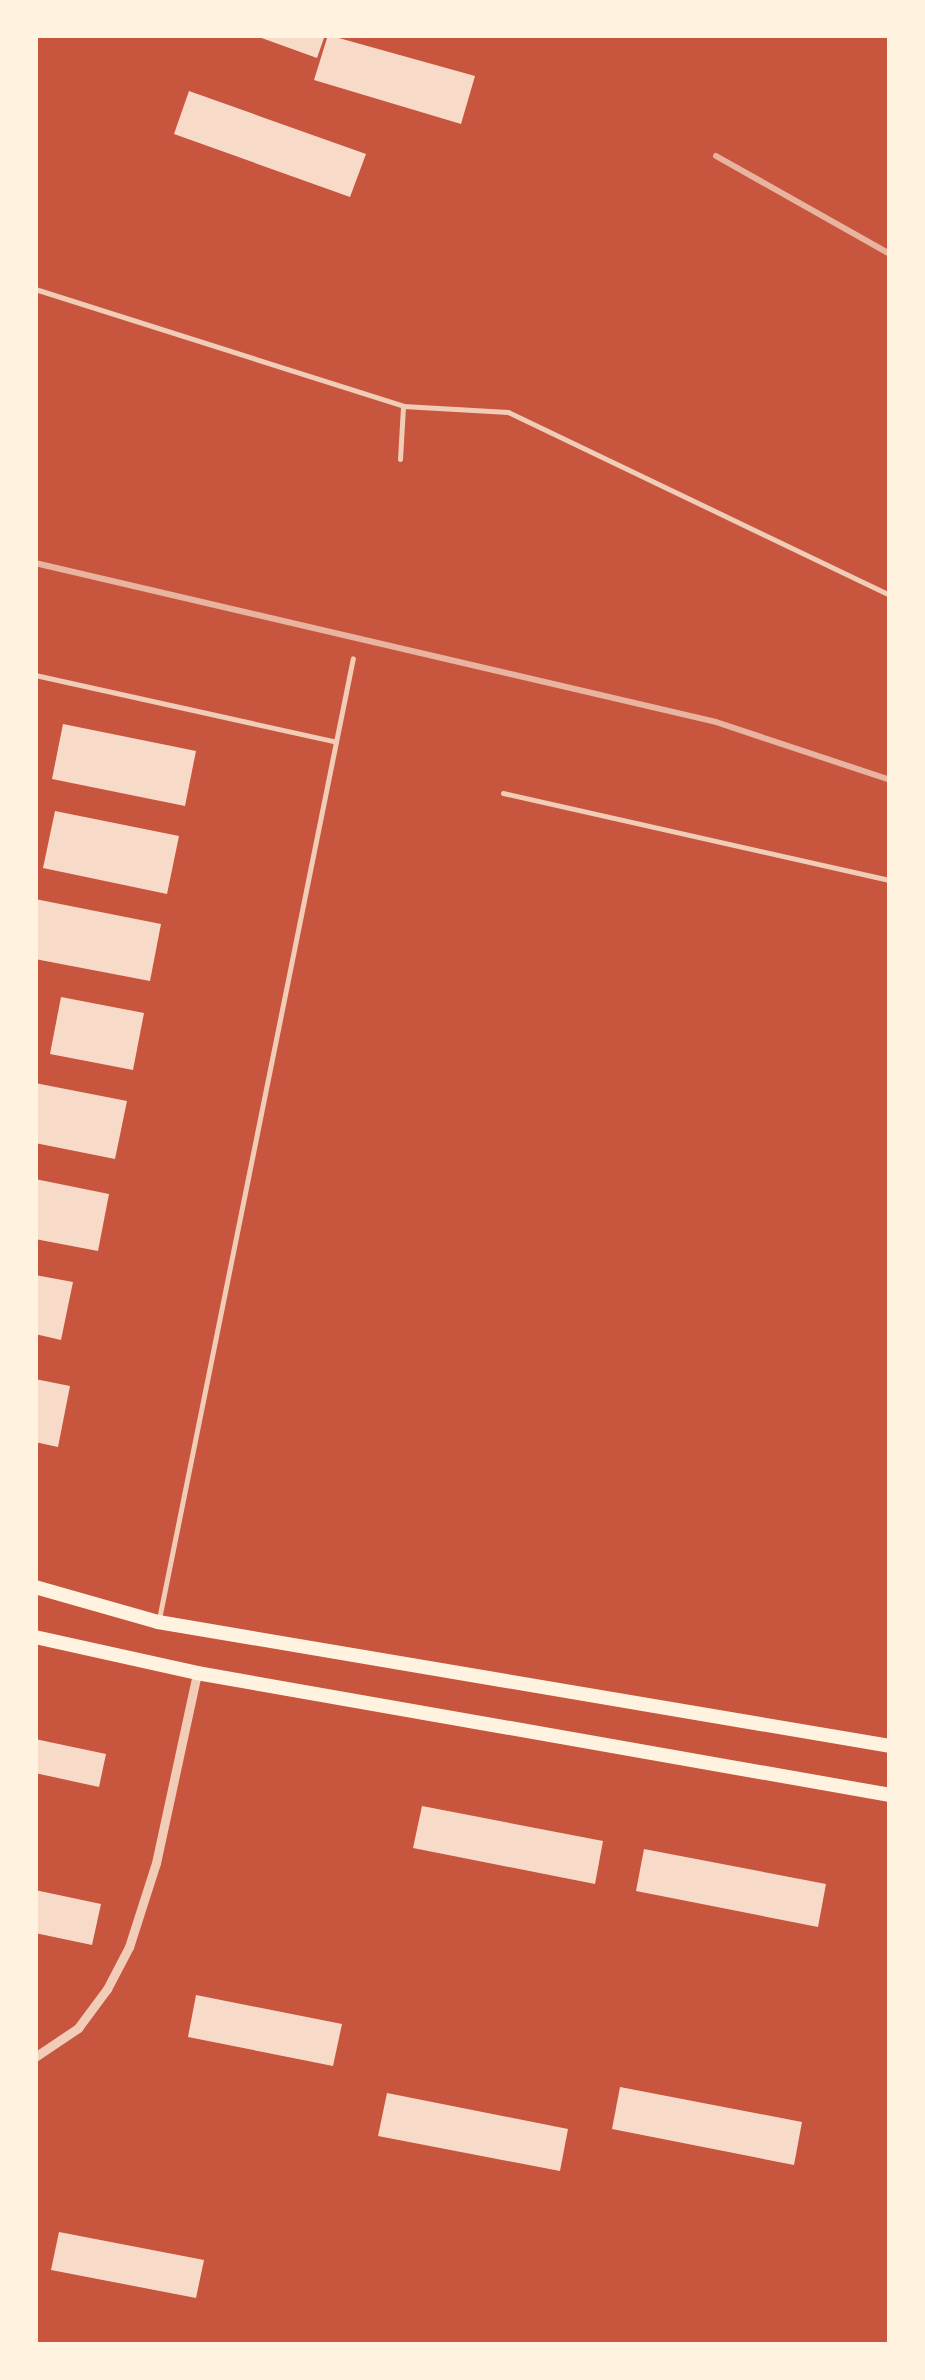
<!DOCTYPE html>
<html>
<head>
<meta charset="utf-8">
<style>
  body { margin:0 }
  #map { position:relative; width:925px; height:2380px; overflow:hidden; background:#c8553d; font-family:Bitter,serif }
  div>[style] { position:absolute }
  .building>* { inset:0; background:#f7dbc8 }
  .service>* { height:5px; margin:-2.5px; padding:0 2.5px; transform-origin:2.5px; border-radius:2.5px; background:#f1ccb7 }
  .minor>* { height:9px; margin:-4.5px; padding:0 4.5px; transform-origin:4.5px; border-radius:4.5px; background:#f1ccb7 }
  .primary>* { height:14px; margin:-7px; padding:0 7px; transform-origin:7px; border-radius:7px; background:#fff3e0 }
  .rail>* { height:6px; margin:-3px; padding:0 3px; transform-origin:3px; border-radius:3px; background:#e9b49f }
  span { translate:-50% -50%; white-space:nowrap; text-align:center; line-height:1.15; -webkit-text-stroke:10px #fff3e0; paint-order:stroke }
  .frame { position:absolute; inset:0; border:38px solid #fff3e0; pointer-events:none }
</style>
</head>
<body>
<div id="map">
  <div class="building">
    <div style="clip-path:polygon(253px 35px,325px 35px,317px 58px)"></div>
    <div style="clip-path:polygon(328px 35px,475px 76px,461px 124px,314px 80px)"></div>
    <div style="clip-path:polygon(189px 91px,366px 154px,350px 197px,174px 134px)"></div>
    <div style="clip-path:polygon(63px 724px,196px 751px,185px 806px,52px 779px)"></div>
    <div style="clip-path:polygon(55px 811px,179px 836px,167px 894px,43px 868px)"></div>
    <div style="clip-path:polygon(35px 899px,161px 924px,150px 981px,35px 959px)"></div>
    <div style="clip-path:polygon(61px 997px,144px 1013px,133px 1070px,50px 1054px)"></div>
    <div style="clip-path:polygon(35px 1083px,127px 1101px,115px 1159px,35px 1143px)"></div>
    <div style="clip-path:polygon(35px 1179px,109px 1194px,98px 1251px,35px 1239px)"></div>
    <div style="clip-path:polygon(35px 1275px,73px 1282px,61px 1340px,35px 1334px)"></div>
    <div style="clip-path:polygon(35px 1379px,70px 1386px,58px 1447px,35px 1442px)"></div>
    <div style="clip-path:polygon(35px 1739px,106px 1754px,99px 1787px,35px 1773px)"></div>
    <div style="clip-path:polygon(422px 1806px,603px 1841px,595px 1884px,413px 1848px)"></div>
    <div style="clip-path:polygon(644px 1849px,826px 1884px,818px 1927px,636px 1891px)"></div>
    <div style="clip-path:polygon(35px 1890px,101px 1904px,92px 1945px,35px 1933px)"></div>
    <div style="clip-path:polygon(196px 1995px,342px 2024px,333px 2066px,188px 2037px)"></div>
    <div style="clip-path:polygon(620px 2087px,802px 2122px,794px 2165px,612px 2129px)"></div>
    <div style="clip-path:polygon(387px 2093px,568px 2129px,560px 2171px,378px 2136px)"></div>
    <div style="clip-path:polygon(59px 2232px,204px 2260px,196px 2298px,51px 2270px)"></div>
  </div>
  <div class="service">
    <div style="left:35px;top:289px;width:386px;rotate:17.6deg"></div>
    <div style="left:403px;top:406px;width:105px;rotate:3.3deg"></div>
    <div style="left:508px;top:412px;width:424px;rotate:25.6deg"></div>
    <div style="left:400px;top:459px;width:52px;rotate:-86.7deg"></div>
    <div style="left:35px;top:675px;width:308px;rotate:12.5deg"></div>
    <div style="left:503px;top:793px;width:397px;rotate:12.7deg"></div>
    <div style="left:159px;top:1619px;width:980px;rotate:-78.59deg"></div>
  </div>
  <div class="minor">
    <div style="left:35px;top:2057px;width:52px;rotate:-34deg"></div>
    <div style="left:78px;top:2028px;width:49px;rotate:-53.4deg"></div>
    <div style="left:107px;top:1989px;width:47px;rotate:-62.4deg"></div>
    <div style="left:129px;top:1947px;width:88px;rotate:-72.2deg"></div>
    <div style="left:156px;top:1863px;width:194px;rotate:-77.8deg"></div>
  </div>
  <div class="primary">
    <div style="left:35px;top:1587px;width:128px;rotate:15.9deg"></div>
    <div style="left:158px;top:1622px;width:742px;rotate:9.61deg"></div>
    <div style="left:35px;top:1637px;width:166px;rotate:12.5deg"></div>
    <div style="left:197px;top:1673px;width:704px;rotate:9.98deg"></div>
  </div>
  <div class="rail">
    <div style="left:716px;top:156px;width:200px;rotate:29.4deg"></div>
    <div style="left:35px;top:563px;width:699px;rotate:13.14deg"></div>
    <div style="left:716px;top:722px;width:183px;rotate:18.4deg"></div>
  </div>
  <div class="frame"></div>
</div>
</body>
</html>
